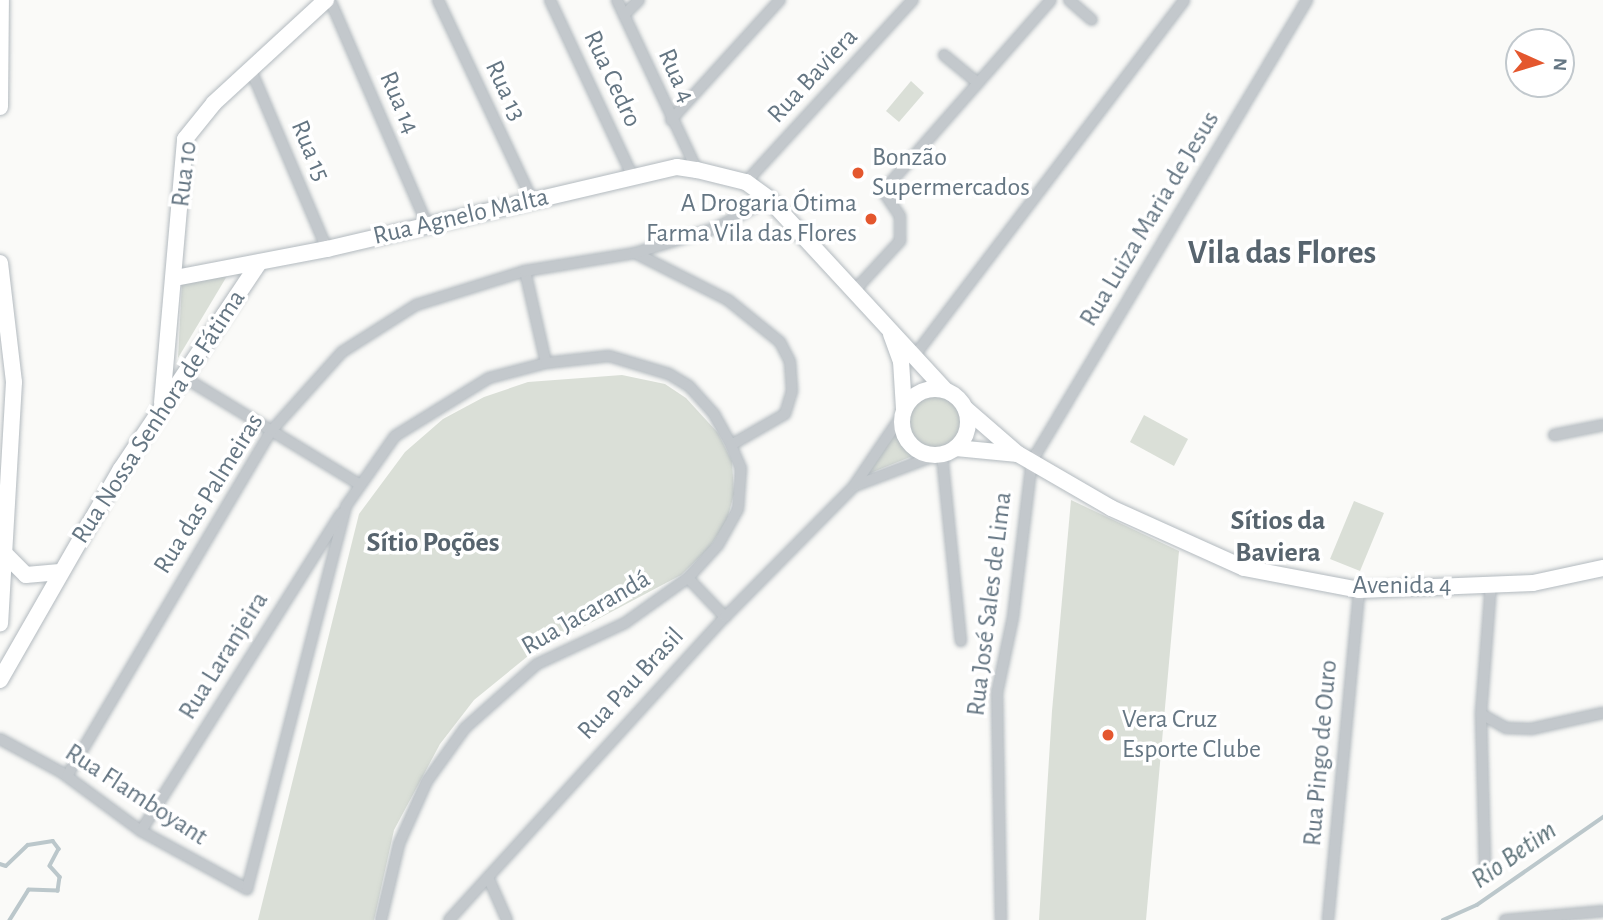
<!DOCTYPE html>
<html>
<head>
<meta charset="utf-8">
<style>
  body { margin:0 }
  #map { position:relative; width:1603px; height:920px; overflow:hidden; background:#fafaf8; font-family:"Alegreya Sans",sans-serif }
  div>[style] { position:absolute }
  .green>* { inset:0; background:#dadfd7 }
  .round { border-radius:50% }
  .stream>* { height:3.5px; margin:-1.75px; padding:0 1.75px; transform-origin:1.75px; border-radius:1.75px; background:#bbc7cb }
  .roads { filter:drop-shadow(0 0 2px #b3babf) drop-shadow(0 0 2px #b3babf) }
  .street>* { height:10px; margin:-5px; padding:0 5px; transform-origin:5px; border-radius:5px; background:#c3c8cc }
  .secondary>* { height:16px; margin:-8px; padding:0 8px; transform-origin:8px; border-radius:8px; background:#fff }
  .secondary>.ring { margin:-8px; padding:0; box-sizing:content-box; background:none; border:16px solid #fff; border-radius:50% }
  .dots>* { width:19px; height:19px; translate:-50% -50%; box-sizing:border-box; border:4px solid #fff; border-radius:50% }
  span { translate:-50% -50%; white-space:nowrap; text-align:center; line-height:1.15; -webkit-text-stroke:7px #fff; paint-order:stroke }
  .street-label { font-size:26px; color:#657683 }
  .poi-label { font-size:26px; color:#657683 }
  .left { translate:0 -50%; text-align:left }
  .right { translate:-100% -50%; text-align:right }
  .neighbourhood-label { font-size:28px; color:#57646e; font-weight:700 }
  .water-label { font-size:28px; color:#60757c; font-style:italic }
  .district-label { font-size:33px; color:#57646e; font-weight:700 }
  .north { position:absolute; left:1505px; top:28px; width:70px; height:70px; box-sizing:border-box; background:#fff; border:2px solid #c1c8cd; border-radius:50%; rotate:94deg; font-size:19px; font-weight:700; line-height:28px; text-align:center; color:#657683 }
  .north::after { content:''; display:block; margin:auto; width:24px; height:32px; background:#e4572e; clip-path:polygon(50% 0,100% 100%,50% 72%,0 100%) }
</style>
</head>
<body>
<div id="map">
  <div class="green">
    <div style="clip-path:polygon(911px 81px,924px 93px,899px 122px,886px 111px)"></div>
    <div style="clip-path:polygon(227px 276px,178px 358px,182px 283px)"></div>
    <div style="clip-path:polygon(622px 375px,665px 384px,686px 398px,718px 433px,732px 461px,734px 494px,727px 520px,709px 548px,681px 575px,528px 656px,474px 700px,440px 744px,394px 830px,374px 920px,258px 920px,359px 514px,405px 452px,443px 419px,484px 397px,528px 382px)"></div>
    <div class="round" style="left:909px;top:396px;width:52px;height:52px"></div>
    <div style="clip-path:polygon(1144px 415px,1188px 439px,1174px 466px,1130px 442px)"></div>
    <div style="clip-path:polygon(896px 431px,902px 446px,915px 455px,868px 474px)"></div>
    <div style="clip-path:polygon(1071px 500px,1179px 551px,1146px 920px,1039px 920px,1052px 711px)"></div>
    <div style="clip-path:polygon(1354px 501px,1384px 513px,1360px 571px,1330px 559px)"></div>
  </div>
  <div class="stream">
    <div style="left:0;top:864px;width:6px;rotate:18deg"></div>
    <div style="left:6px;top:866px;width:30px;rotate:-44deg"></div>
    <div style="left:28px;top:845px;width:25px;rotate:-9deg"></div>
    <div style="left:53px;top:841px;width:10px;rotate:53deg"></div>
    <div style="left:59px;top:849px;width:19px;rotate:118deg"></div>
    <div style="left:50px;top:866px;width:15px;rotate:48deg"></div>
    <div style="left:60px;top:877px;width:14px;rotate:98deg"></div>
    <div style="left:58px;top:891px;width:29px;rotate:-178deg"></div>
    <div style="left:29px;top:890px;width:36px;rotate:122deg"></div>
    <div style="left:1443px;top:920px;width:37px;rotate:-24deg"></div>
    <div style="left:1477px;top:905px;width:154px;rotate:-34.9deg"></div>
  </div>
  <div class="roads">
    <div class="street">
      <div style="left:330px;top:0;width:244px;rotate:66.6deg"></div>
      <div style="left:438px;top:0;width:221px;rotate:64.8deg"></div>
      <div style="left:550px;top:0;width:195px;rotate:64.9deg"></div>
      <div style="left:617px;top:0;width:188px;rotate:64.8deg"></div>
      <div style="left:1069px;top:0;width:30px;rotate:41deg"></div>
      <div style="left:624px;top:15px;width:21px;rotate:-45deg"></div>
      <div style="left:944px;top:55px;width:44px;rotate:39.5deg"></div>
      <div style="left:251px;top:70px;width:194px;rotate:67deg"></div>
      <div style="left:671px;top:120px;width:162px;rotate:-47.8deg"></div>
      <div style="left:746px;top:182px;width:247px;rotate:-47.5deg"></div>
      <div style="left:635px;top:253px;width:104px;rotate:26.8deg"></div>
      <div style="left:728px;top:300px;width:67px;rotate:38.9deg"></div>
      <div style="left:780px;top:342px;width:22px;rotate:63deg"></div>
      <div style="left:790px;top:362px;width:29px;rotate:86deg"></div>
      <div style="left:792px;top:391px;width:24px;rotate:107deg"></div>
      <div style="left:785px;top:414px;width:62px;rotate:150.1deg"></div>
      <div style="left:525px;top:271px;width:94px;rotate:77.1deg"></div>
      <div style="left:855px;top:290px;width:67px;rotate:-47.4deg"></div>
      <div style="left:900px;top:241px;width:25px;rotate:-90deg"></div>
      <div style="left:900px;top:216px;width:30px;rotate:-124deg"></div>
      <div style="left:883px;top:191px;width:254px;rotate:-48.7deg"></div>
      <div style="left:915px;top:355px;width:445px;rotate:-52.8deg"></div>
      <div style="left:182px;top:376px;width:207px;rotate:31.4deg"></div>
      <div style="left:1554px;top:435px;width:50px;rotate:-11.5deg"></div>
      <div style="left:942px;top:455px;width:187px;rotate:84.2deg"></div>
      <div style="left:857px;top:485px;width:82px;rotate:-20.6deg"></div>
      <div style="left:688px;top:578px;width:54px;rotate:46.5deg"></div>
      <div style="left:1481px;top:714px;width:29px;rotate:29deg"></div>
      <div style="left:1506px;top:728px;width:25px;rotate:2deg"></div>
      <div style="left:1531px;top:729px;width:74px;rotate:-12.5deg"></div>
      <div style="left:0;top:739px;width:69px;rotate:28.4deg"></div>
      <div style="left:61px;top:772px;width:99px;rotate:36.4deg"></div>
      <div style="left:141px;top:831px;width:121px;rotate:28.7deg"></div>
      <div style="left:247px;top:889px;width:396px;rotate:-75.5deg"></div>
      <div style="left:346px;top:506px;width:85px;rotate:-55deg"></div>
      <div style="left:395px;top:436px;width:110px;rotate:-31.7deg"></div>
      <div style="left:489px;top:378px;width:59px;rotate:-14.7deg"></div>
      <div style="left:546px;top:363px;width:63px;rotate:-6.3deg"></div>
      <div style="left:609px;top:356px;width:63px;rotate:16.7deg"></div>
      <div style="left:669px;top:374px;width:23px;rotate:31deg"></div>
      <div style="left:689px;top:386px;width:38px;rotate:48deg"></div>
      <div style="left:714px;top:414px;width:35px;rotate:61deg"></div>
      <div style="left:731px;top:445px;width:25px;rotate:67deg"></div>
      <div style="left:741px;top:468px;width:41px;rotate:94.2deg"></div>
      <div style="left:738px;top:509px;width:41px;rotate:119.1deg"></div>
      <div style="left:718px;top:545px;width:45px;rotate:132.3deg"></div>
      <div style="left:688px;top:578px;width:77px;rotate:144.5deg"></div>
      <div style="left:625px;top:623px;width:97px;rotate:155deg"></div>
      <div style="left:537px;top:664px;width:96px;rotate:138.4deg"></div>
      <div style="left:465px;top:728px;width:65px;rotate:125.6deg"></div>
      <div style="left:427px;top:781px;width:69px;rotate:114deg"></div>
      <div style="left:399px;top:844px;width:78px;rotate:103.3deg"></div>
      <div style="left:67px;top:776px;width:402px;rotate:-59.4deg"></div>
      <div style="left:272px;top:430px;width:105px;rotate:-48.1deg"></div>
      <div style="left:342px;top:352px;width:88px;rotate:-32.4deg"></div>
      <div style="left:416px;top:305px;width:114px;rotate:-17.3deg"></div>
      <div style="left:525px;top:271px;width:111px;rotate:-9.3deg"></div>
      <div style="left:635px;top:253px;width:85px;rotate:-17.2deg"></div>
      <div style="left:716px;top:228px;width:60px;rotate:-28.7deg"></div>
      <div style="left:141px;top:831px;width:375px;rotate:-57.8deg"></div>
      <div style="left:1485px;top:865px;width:151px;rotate:-91.5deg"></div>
      <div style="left:1481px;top:714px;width:130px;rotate:-85.6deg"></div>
      <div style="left:488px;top:877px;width:47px;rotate:66.2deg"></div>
      <div style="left:449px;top:920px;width:410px;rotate:-47.7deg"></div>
      <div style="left:725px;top:617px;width:184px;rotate:-45.4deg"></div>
      <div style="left:854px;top:486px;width:86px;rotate:-55.9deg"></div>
      <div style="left:1001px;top:920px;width:227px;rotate:-91deg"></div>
      <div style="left:997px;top:693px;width:78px;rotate:-78.1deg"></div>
      <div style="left:1013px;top:617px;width:157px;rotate:-83.1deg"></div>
      <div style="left:1032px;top:461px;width:537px;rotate:-59.18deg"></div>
      <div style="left:1328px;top:920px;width:331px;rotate:-84.6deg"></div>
      <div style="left:1505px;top:920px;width:98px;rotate:-5.2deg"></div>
    </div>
    <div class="secondary">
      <div style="left:0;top:107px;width:107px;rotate:-89.5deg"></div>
      <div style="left:0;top:263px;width:120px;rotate:83.3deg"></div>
      <div style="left:14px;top:382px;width:242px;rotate:93.3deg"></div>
      <div style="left:175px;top:278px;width:155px;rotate:-10.8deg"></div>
      <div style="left:327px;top:249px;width:359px;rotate:-13.2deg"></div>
      <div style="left:677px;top:167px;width:20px;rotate:9deg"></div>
      <div style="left:697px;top:170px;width:50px;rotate:13.8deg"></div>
      <div style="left:746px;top:182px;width:29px;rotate:36deg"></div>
      <div style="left:769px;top:199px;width:260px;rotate:47.3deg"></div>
      <div style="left:891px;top:334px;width:29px;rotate:70deg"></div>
      <div style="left:901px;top:361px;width:48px;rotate:86.4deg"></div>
      <div class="ring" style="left:902px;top:389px;width:50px;height:50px"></div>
      <div style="left:162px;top:403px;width:265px;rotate:-85deg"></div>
      <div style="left:185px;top:139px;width:46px;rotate:-51.1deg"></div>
      <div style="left:214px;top:103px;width:152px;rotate:-42.6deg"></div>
      <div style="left:966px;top:409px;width:69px;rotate:40.9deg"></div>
      <div style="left:1018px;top:454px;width:108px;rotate:30.1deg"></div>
      <div style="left:1111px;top:508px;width:146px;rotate:24.3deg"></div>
      <div style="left:1244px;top:568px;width:117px;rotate:10.8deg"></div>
      <div style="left:1359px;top:590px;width:174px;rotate:-2.3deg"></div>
      <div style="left:1533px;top:583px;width:72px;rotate:-12.1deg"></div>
      <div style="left:956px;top:448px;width:62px;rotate:5.5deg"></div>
      <div style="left:6px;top:555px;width:28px;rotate:45deg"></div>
      <div style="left:26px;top:575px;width:34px;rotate:-5deg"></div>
      <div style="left:0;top:680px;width:243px;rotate:-60.2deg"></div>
      <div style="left:121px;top:469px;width:248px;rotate:-56.2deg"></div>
    </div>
  </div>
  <div class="dots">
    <div style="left:858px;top:173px;background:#e4572e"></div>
    <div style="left:871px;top:219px;background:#e4572e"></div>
    <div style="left:1108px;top:735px;background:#e4572e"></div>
  </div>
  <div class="street-label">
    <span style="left:676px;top:76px;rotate:66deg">Rua 4</span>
    <span style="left:813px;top:76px;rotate:-47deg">Rua Baviera</span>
    <span style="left:612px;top:79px;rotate:65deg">Rua Cedro</span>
    <span style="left:505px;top:91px;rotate:65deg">Rua 13</span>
    <span style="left:399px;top:103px;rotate:67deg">Rua 14</span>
    <span style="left:310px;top:151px;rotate:67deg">Rua 15</span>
    <span style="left:185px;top:174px;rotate:-83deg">Rua 10</span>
    <span style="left:461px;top:217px;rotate:-13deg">Rua Agnelo Malta</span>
    <span style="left:1150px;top:219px;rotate:-59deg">Rua Luiza Maria de Jesus</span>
    <span style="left:159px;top:417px;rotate:-57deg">Rua Nossa Senhora de Fátima</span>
    <span style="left:209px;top:494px;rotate:-58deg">Rua das Palmeiras</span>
    <span style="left:1402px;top:586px">Avenida 4</span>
    <span style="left:990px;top:604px;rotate:-83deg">Rua José Sales de Lima</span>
    <span style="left:586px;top:613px;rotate:-30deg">Rua Jacarandá</span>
    <span style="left:224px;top:656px;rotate:-58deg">Rua Laranjeira</span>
    <span style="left:631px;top:684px;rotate:-47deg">Rua Pau Brasil</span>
    <span style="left:1321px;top:753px;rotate:-85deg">Rua Pingo de Ouro</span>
    <span style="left:136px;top:795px;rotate:33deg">Rua Flamboyant</span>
  </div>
  <div class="poi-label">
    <span class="left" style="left:872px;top:173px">Bonzão<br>Supermercados</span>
    <span class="right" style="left:857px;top:219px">A Drogaria Ótima<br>Farma Vila das Flores</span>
    <span class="left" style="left:1122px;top:735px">Vera Cruz<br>Esporte Clube</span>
  </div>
  <div class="neighbourhood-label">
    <span style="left:1278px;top:537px">Sítios da<br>Baviera</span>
    <span style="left:433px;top:543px">Sítio Poções</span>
  </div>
  <div class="water-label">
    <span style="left:1514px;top:855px;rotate:-35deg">Rio Betim</span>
  </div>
  <div class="district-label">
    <span style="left:1282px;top:254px">Vila das Flores</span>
  </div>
  <div class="north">N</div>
</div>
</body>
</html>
